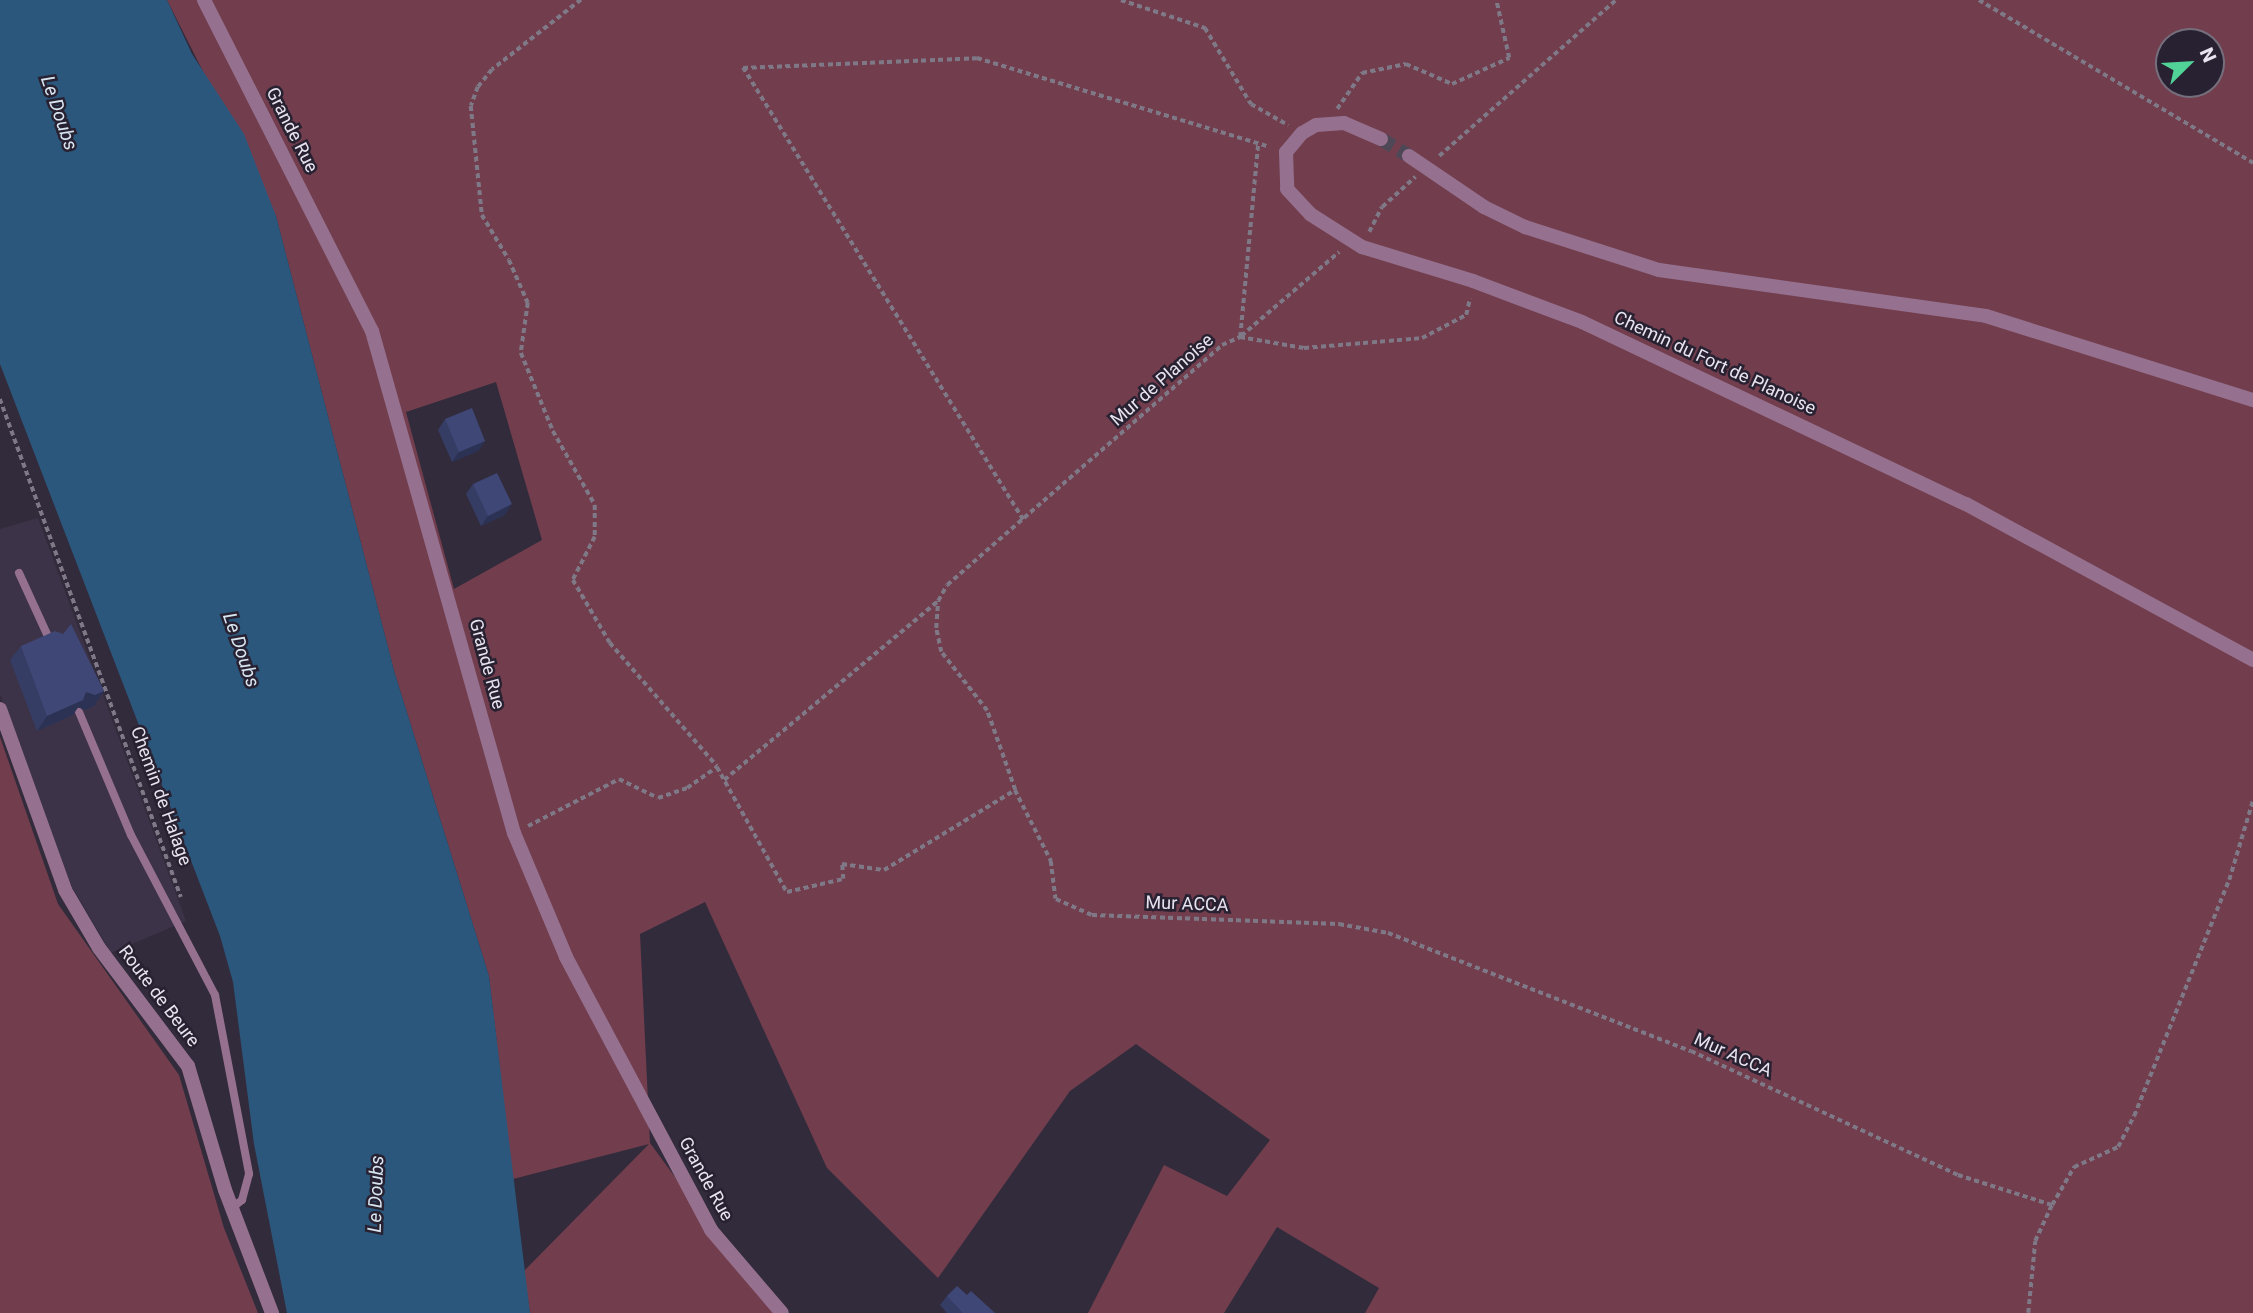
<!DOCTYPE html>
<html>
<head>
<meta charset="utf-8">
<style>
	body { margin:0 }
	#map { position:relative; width:2253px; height:1313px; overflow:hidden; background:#322b3b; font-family:Roboto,sans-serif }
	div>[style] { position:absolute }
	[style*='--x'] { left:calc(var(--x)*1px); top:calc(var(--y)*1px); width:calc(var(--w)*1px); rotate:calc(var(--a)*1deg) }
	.built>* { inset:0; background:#3c3348 }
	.green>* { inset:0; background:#723e4d }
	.water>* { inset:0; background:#2c577d }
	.street-tunnel>* { height:14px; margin-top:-7px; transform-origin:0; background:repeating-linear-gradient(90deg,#4d4756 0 14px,transparent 0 21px) }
	.path>* { height:3.5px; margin-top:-1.75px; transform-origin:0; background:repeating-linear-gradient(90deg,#7f7987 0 5px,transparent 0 8.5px) }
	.lane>* { height:8px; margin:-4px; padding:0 4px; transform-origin:4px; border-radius:4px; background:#96718f }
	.street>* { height:14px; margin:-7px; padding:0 7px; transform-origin:7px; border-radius:7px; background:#96718f }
	.wall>* { inset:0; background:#363d65 }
	.shaded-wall>* { inset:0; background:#2c3253 }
	.building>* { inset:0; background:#3f4776 }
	span { translate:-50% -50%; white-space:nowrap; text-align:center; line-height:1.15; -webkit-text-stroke:5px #282131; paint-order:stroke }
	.street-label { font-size:18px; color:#e8e4ef }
	.water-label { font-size:19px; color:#d9e6f2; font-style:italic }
	.north { position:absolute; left:2155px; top:28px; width:70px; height:70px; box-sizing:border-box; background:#282131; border:2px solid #756f7d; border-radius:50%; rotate:66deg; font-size:19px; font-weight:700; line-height:28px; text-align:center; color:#e8e4ef }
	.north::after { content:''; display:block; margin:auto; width:24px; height:32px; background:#51d397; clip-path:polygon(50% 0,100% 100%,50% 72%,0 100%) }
</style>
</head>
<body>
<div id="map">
	<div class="built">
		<i style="clip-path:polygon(38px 518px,186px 921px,111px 953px,61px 868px,0 694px,0 529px)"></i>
	</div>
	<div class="green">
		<i style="clip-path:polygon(evenodd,167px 0,2253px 0,2253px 1313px,1365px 1313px,1379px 1288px,1277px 1227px,1224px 1313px,1088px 1313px,1164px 1165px,1227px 1196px,1270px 1140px,1136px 1044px,1070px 1091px,938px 1278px,827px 1168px,705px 902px,640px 934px,650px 1143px,775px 1313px,530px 1313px,524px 1271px,649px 1144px,513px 1179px,489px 976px,395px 674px,276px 216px,167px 0,2169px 42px,2211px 42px,2211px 84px,2169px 84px,2169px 42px,167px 0,496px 382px,542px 540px,454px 589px,406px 412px,496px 382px)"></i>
		<i style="clip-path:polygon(0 737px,58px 904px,179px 1075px,224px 1228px,258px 1313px,0 1313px)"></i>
	</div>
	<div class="water">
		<i style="clip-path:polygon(0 0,167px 0,192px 54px,244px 134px,276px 216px,395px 674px,489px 976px,530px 1313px,287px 1313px,254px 1144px,233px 982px,220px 936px,0 364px)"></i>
	</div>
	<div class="street-tunnel">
		<i style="--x:1381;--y:139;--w:33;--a:31"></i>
	</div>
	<div class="path">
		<i style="--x:581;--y:0;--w:113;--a:141.8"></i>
		<i style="--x:492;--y:70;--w:22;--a:129"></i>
		<i style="--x:478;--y:87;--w:20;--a:110"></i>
		<i style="--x:471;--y:106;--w:110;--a:84.2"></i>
		<i style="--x:482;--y:215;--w:52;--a:59"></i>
		<i style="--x:509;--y:260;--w:47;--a:66.2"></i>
		<i style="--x:528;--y:303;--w:50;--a:98"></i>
		<i style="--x:521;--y:353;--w:84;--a:67.7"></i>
		<i style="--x:553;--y:431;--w:85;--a:60.4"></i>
		<i style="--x:595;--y:505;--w:32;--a:90"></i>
		<i style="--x:595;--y:537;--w:48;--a:117.1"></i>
		<i style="--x:573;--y:580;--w:73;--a:59.6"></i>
		<i style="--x:610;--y:643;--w:163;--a:49"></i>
		<i style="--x:1121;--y:0;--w:89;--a:18.4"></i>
		<i style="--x:1205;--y:28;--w:89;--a:58.8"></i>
		<i style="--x:1251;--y:104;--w:43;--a:29.6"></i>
		<i style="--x:1979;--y:0;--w:319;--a:30.7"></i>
		<i style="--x:1337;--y:109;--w:44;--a:-55.2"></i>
		<i style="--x:1362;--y:73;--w:45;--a:-11.6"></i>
		<i style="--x:1406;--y:64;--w:50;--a:23.5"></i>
		<i style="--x:1452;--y:84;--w:63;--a:-24.5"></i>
		<i style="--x:1509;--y:58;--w:59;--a:-102.6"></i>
		<i style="--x:1439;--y:156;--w:236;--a:-41.4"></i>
		<i style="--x:1369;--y:232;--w:28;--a:-63"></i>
		<i style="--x:1382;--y:207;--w:45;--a:-42.3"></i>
		<i style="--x:1241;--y:336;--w:129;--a:-40.6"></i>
		<i style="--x:1240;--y:337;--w:194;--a:-84.7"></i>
		<i style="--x:0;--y:399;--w:530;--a:70.03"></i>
		<i style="--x:1023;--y:520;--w:532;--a:-121.78"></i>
		<i style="--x:743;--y:68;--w:234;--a:-2.4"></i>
		<i style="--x:977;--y:58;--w:306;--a:16.9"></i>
		<i style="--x:724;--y:780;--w:278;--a:-39.9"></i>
		<i style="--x:1015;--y:790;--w:80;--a:63.1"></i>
		<i style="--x:1051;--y:861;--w:38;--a:83"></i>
		<i style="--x:1056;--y:899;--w:39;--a:24"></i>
		<i style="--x:1092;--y:915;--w:247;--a:2.1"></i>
		<i style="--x:1339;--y:924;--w:50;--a:10.4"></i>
		<i style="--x:1388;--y:933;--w:325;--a:21.3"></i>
		<i style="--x:1691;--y:1051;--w:294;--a:24.9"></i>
		<i style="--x:1958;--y:1175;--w:99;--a:17.7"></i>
		<i style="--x:2052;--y:1205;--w:44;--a:-59.9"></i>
		<i style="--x:2074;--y:1167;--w:48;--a:-24.4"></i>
		<i style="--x:2118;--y:1147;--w:35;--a:-63"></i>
		<i style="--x:2134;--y:1116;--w:254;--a:-68.1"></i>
		<i style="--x:2229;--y:880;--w:84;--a:-73.3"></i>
		<i style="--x:528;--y:826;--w:102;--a:-27.3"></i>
		<i style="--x:619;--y:779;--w:43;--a:26"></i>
		<i style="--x:658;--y:798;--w:31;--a:-19"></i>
		<i style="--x:687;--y:788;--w:37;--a:-35"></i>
		<i style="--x:717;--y:767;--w:143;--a:60.8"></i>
		<i style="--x:787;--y:892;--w:57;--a:-13.1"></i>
		<i style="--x:843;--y:879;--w:15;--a:-94"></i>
		<i style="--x:842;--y:864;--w:42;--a:8.1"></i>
		<i style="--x:884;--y:870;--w:153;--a:-31.4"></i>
		<i style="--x:1015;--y:790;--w:84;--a:-109.5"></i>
		<i style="--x:987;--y:711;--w:75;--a:-127.9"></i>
		<i style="--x:941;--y:652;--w:25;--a:-102"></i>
		<i style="--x:936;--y:628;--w:27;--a:-86"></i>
		<i style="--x:938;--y:601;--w:18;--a:-61"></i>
		<i style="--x:947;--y:585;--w:365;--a:-41.1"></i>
		<i style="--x:1222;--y:345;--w:20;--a:-24"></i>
		<i style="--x:1240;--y:337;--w:65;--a:9.8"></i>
		<i style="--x:1304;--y:348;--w:118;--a:-4.8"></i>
		<i style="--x:1422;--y:338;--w:50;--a:-27.6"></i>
		<i style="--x:1466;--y:315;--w:17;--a:-77"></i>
		<i style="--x:2028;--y:1313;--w:72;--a:-84.4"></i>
		<i style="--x:2035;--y:1241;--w:40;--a:-65"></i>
	</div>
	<div class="lane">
		<i style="--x:19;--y:573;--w:77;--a:65.4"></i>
		<i style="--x:79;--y:712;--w:134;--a:67.1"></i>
		<i style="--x:131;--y:835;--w:181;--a:62.3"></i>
		<i style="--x:215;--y:995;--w:182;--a:79.2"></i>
		<i style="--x:249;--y:1174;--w:27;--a:105"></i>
		<i style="--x:242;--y:1200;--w:13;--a:141"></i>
	</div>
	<div class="street">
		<i style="--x:204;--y:0;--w:371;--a:63.1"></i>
		<i style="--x:372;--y:331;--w:522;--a:74.21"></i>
		<i style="--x:514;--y:833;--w:134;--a:67.2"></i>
		<i style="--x:566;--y:957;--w:309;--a:62"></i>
		<i style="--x:711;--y:1230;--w:109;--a:49.5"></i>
		<i style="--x:1381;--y:139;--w:40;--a:-156.6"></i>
		<i style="--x:1344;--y:123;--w:28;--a:176"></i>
		<i style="--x:1316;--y:125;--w:16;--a:150"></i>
		<i style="--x:1302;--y:133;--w:25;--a:130"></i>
		<i style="--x:1286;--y:152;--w:37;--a:88"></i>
		<i style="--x:1287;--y:189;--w:34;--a:47"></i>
		<i style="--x:1310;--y:214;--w:62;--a:32.4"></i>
		<i style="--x:1362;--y:247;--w:116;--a:17"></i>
		<i style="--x:1473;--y:281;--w:116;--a:20.6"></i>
		<i style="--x:1582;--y:322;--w:425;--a:25.4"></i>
		<i style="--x:1966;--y:504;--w:327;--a:28.5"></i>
		<i style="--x:1409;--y:156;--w:91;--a:34.2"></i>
		<i style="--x:1484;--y:207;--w:46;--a:26"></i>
		<i style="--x:1525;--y:227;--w:141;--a:17.8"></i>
		<i style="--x:1659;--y:270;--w:330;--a:8"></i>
		<i style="--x:1986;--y:316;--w:280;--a:17.5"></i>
		<i style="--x:0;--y:709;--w:192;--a:70.2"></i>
		<i style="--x:65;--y:890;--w:67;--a:59.6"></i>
		<i style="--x:99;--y:948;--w:148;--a:53"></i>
		<i style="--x:188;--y:1066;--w:129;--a:73.4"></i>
		<i style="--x:225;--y:1190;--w:132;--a:69.1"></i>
	</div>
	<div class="wall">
		<i style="clip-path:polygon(445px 419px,485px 441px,478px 451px,452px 462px,438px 430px)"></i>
		<i style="clip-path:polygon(473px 484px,505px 515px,481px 526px,466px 494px)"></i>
		<i style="clip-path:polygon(21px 646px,104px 691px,94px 706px,85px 710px,78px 707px,73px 715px,37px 731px,10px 660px)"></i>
		<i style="clip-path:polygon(967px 1295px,995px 1313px,947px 1313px,940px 1305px,947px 1296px)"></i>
	</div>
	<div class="shaded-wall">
		<i style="clip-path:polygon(485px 441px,478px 451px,452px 462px,459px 452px)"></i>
		<i style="clip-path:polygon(512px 504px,505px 515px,481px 526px,488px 516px)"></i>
		<i style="clip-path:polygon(104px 691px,94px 706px,85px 710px,78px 707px,73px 715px,37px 731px,47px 716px,86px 692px)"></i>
	</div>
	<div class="building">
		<i style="clip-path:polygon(472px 408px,485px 441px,459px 452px,445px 419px)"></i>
		<i style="clip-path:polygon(497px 473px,512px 504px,488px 516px,473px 484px)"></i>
		<i style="clip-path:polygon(71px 624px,104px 691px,95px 695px,86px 692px,83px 700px,47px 716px,21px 646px,55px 631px,63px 634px)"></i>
		<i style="clip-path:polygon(957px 1286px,967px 1295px,971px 1291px,995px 1313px,963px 1313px,947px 1296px)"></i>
	</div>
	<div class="street-label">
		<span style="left:292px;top:130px;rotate:63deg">Grande Rue</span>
		<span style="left:1715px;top:363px;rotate:25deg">Chemin du Fort de Planoise</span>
		<span style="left:1162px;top:380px;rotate:-41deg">Mur de Planoise</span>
		<span style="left:487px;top:664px;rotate:75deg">Grande Rue</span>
		<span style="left:161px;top:796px;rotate:70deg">Chemin de Halage</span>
		<span style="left:1187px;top:904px;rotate:2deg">Mur ACCA</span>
		<span style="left:159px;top:996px;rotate:53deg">Route de Beure</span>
		<span style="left:1733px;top:1055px;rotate:24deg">Mur ACCA</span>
		<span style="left:706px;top:1179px;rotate:61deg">Grande Rue</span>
	</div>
	<div class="water-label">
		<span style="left:59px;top:113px;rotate:71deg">Le Doubs</span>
		<span style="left:241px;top:650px;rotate:71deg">Le Doubs</span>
		<span style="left:376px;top:1194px;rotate:-88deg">Le Doubs</span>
	</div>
	<div class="north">N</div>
</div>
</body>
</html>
